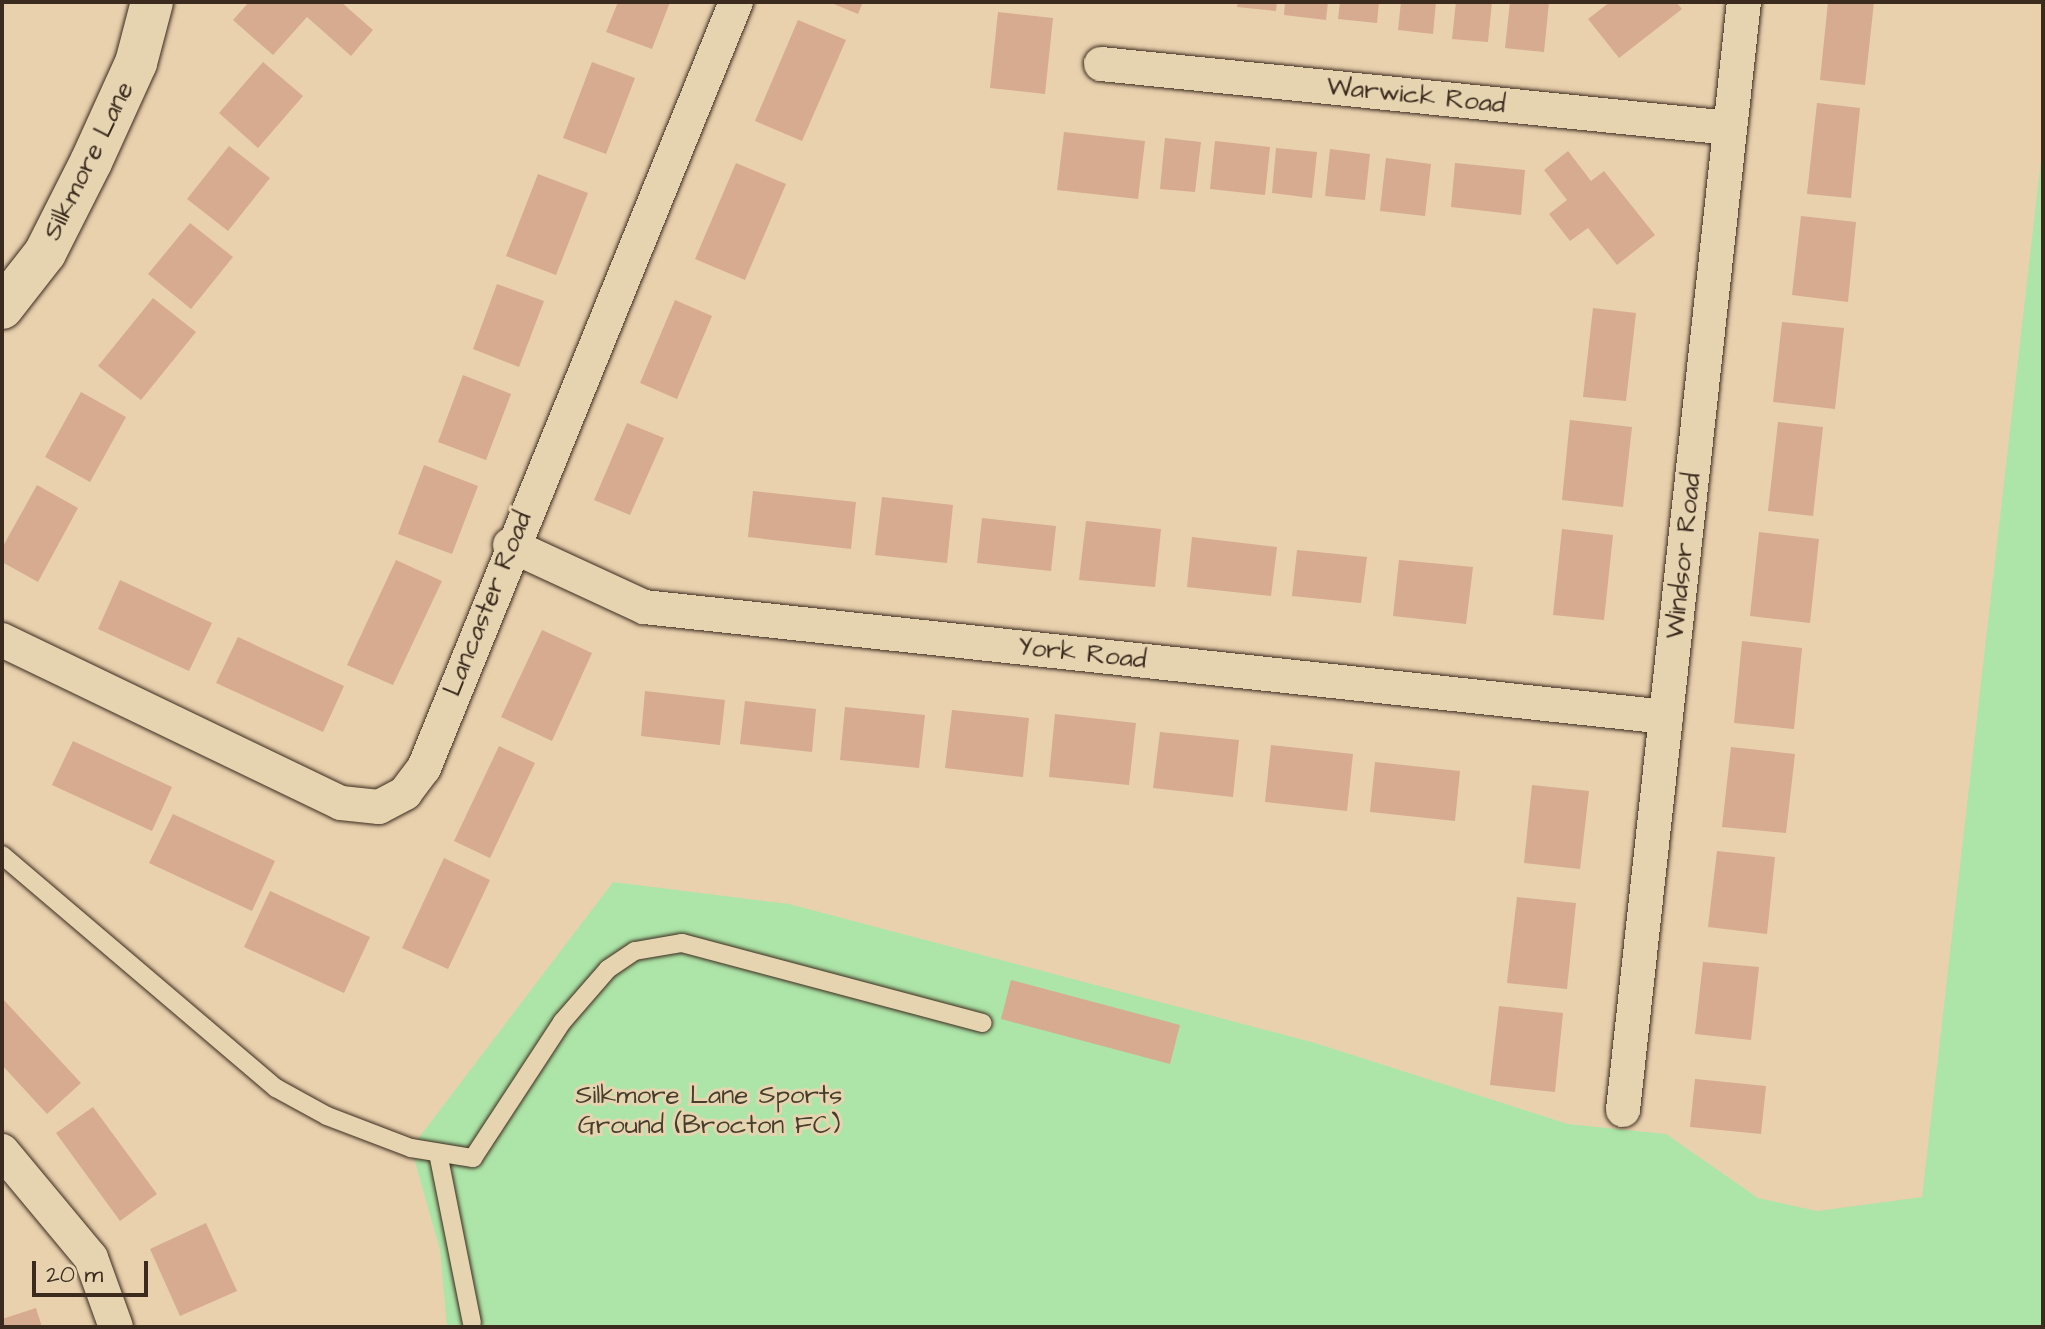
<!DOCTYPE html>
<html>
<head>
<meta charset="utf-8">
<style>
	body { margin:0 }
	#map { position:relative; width:2045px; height:1329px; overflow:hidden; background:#e9d1ae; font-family:"Architects Daughter",sans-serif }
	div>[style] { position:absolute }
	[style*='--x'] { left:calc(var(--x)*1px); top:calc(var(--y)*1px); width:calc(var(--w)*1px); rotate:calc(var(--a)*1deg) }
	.green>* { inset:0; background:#ade5a8 }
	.building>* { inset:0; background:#d6ab8f }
	.roads { filter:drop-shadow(0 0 2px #3b2a1e) drop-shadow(0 0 2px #3b2a1e) }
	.service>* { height:18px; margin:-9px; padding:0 9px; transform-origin:9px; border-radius:9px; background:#e6d4b1 }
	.minor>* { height:34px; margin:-17px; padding:0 17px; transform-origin:17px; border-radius:17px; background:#e6d4b1 }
	.tertiary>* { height:42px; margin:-21px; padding:0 21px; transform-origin:21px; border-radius:21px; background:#e6d4b1 }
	span { translate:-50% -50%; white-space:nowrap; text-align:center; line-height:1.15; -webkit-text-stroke:6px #e6d4b1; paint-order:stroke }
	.street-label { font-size:26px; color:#3b2a1e }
	.park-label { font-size:26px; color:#463d2c }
	.frame { position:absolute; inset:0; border:4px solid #3b2a1e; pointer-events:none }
	.scale { position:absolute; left:32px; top:1261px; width:116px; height:36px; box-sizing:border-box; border:4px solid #3b2a1e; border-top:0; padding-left:10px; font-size:24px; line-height:28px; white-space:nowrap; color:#3b2a1e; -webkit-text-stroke:6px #e6d4b1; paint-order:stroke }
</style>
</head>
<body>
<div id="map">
	<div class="green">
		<i style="clip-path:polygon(2043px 142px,2043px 1327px,447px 1327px,440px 1250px,411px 1148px,613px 882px,789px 904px,1315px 1043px,1568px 1124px,1666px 1134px,1758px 1198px,1817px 1211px,1922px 1197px)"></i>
	</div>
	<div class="building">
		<i style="clip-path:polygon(249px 2px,341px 2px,373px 30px,351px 56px,307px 17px,273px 55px,233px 20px)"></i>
		<i style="clip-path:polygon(618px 2px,670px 2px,652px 49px,606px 32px)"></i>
		<i style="clip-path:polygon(829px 2px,863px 2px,858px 14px)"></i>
		<i style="clip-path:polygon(1238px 2px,1277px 2px,1276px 11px,1237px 7px)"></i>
		<i style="clip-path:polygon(1285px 2px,1328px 2px,1326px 20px,1284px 15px)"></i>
		<i style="clip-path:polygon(1340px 2px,1379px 2px,1377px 23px,1338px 19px)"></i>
		<i style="clip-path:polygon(1401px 2px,1436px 2px,1433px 34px,1398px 30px)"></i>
		<i style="clip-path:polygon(1456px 2px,1492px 2px,1488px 42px,1452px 39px)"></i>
		<i style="clip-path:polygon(1510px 2px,1549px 2px,1544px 52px,1505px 48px)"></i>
		<i style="clip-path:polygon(1610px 2px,1676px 2px,1682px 9px,1619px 58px,1588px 19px)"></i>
		<i style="clip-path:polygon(1828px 2px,1874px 2px,1865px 85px,1820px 80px)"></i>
		<i style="clip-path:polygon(998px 12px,1053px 18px,1045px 94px,990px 88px)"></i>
		<i style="clip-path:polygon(798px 20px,846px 40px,802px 141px,755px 121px)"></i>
		<i style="clip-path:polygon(263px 62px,303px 96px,258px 148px,219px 113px)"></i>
		<i style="clip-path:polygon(592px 62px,635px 78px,606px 154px,563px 138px)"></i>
		<i style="clip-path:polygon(1817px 103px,1860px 108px,1851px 198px,1807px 194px)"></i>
		<i style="clip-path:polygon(1064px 132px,1145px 141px,1138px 199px,1057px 190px)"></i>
		<i style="clip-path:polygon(1165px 138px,1201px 142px,1195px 192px,1160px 189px)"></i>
		<i style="clip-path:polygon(1215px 141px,1270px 147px,1265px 195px,1210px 189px)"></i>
		<i style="clip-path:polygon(229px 146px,270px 178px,228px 231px,187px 199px)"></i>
		<i style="clip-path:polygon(1276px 148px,1317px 152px,1312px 198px,1272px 193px)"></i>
		<i style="clip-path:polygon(1330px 149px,1370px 154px,1365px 200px,1325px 196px)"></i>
		<i style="clip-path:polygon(1568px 151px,1591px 181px,1604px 171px,1655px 235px,1617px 265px,1588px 228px,1570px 241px,1549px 214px,1567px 200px,1544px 170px)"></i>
		<i style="clip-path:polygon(1386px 158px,1431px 164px,1425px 216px,1380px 211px)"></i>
		<i style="clip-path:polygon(736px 163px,786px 184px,745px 280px,695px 259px)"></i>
		<i style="clip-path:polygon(1455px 163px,1525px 170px,1521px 215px,1451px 207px)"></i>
		<i style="clip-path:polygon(538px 174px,588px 193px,556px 275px,506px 256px)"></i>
		<i style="clip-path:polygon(1801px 216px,1856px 222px,1848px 302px,1792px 295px)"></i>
		<i style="clip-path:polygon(190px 223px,233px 257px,191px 309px,148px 274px)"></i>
		<i style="clip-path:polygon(497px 284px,544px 301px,519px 367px,473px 349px)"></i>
		<i style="clip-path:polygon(153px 298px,196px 332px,141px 400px,98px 366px)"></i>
		<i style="clip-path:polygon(675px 300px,712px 316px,677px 399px,640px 383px)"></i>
		<i style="clip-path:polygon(1593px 308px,1636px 313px,1626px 401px,1583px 397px)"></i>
		<i style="clip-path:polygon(1782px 322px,1844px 328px,1835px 409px,1773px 402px)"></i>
		<i style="clip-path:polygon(463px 375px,511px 394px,486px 460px,438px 442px)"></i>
		<i style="clip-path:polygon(81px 392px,126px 417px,90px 482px,45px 457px)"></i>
		<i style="clip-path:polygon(1570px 420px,1632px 427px,1623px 507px,1562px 500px)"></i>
		<i style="clip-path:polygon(1778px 422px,1823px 427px,1813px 516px,1768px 511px)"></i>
		<i style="clip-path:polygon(627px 423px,664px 438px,630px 515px,594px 500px)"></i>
		<i style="clip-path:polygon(424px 465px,478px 486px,452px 554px,398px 534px)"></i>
		<i style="clip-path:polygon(37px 485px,78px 508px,38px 582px,2px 562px,2px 548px)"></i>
		<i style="clip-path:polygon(753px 491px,856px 502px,851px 549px,748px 537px)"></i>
		<i style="clip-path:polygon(882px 497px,953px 505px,947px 563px,875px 555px)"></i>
		<i style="clip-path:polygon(982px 518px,1056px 526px,1051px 571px,977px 563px)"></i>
		<i style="clip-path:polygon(1086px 521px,1161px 529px,1155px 587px,1079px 580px)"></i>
		<i style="clip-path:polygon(1562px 529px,1613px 535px,1604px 620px,1553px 615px)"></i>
		<i style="clip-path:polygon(1759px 532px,1819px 539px,1810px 623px,1750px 616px)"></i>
		<i style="clip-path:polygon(1192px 537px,1277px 547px,1271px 596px,1187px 587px)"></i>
		<i style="clip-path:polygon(1297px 550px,1367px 557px,1361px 603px,1292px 596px)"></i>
		<i style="clip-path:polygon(396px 560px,442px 581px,393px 685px,347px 665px)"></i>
		<i style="clip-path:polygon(1399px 560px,1473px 567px,1466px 624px,1393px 616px)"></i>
		<i style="clip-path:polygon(120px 580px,212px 623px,189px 671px,98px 629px)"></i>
		<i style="clip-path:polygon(542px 630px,592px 653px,552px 741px,501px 717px)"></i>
		<i style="clip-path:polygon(238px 637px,344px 686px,323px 732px,216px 683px)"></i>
		<i style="clip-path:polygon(1742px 641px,1802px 648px,1794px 729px,1734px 723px)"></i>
		<i style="clip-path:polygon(645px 691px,725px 700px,720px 745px,641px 736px)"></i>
		<i style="clip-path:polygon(745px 701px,816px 709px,812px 752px,740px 744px)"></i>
		<i style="clip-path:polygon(845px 707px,925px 715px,919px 768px,840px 760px)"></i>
		<i style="clip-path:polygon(952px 710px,1029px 718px,1023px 777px,945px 768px)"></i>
		<i style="clip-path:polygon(1055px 714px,1136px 723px,1129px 785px,1049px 777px)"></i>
		<i style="clip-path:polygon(1160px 732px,1239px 740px,1233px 797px,1153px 788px)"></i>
		<i style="clip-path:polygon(73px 741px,172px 787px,152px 831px,52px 785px)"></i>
		<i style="clip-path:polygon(1271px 745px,1353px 754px,1347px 811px,1265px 802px)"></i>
		<i style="clip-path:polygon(499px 746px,535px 763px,490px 858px,454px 841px)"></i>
		<i style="clip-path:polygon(1731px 747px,1795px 754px,1786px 833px,1722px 827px)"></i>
		<i style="clip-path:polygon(1375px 762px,1460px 771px,1455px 821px,1370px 812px)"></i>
		<i style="clip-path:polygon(1532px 785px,1589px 791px,1580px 869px,1524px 863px)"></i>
		<i style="clip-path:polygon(173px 814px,275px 861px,252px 911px,149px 863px)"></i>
		<i style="clip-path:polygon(1717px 851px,1775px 857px,1767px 934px,1708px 927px)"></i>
		<i style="clip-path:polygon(444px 858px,490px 880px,448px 969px,402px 948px)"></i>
		<i style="clip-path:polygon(270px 891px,370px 937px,344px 993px,244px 947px)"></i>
		<i style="clip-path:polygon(1517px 897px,1576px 903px,1567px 989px,1507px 983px)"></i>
		<i style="clip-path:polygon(1703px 962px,1759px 967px,1751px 1040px,1695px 1034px)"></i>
		<i style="clip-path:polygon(1011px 980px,1180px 1025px,1170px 1064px,1001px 1019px)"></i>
		<i style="clip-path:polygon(2px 998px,81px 1083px,47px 1114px,2px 1065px)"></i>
		<i style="clip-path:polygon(1499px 1006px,1563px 1013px,1555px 1092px,1490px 1085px)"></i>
		<i style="clip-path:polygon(1695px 1079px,1766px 1086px,1761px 1134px,1690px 1127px)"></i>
		<i style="clip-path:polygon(93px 1107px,157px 1194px,120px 1221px,56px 1133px)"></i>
		<i style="clip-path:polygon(206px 1223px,237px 1291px,180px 1316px,150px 1249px)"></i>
		<i style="clip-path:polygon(36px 1308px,42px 1327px,2px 1327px,2px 1319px)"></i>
	</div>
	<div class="roads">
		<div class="service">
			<i style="--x:2;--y:855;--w:360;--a:40.4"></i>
			<i style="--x:276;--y:1088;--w:58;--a:28.8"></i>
			<i style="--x:327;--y:1116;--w:90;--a:20.9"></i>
			<i style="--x:411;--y:1148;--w:63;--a:9.2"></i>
			<i style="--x:473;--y:1158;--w:163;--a:-56.8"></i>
			<i style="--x:562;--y:1022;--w:70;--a:-49"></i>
			<i style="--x:608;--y:969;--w:32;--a:-34"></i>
			<i style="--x:635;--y:951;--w:48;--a:-9.7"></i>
			<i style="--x:682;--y:943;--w:311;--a:14.9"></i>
			<i style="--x:438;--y:1153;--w:173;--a:78.7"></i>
		</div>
		<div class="minor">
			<i style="--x:1101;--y:64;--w:632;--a:5.81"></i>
			<i style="--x:510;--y:545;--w:148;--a:24.8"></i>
			<i style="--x:644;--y:607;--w:1028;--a:6.14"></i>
			<i style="--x:2;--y:640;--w:376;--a:25.7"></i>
			<i style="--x:341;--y:803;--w:38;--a:6"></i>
			<i style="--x:379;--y:807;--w:30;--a:-28"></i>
			<i style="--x:405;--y:793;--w:31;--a:-53"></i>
			<i style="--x:424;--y:768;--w:827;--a:-67.84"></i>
			<i style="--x:1623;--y:1110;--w:1115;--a:-83.77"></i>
			<i style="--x:2;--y:1151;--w:139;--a:50.2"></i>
			<i style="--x:91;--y:1258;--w:73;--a:70.1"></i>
		</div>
		<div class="tertiary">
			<i style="--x:2;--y:308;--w:70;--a:-52"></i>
			<i style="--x:45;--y:253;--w:102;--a:-63.2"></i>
			<i style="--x:91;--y:162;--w:109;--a:-65.6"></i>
			<i style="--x:136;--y:63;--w:63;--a:-75.3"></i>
		</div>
	</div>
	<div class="street-label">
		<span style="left:1416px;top:96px;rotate:6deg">Warwick Road</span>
		<span style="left:89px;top:161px;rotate:-64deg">Silkmore Lane</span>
		<span style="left:1684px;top:556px;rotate:-84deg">Windsor Road</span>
		<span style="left:488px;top:604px;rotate:-68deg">Lancaster Road</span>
		<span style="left:1082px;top:654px;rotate:6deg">York Road</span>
	</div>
	<div class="park-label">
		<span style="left:709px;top:1111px">Silkmore Lane Sports<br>Ground (Brocton FC)</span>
	</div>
	<div class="frame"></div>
	<div class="scale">20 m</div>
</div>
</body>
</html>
